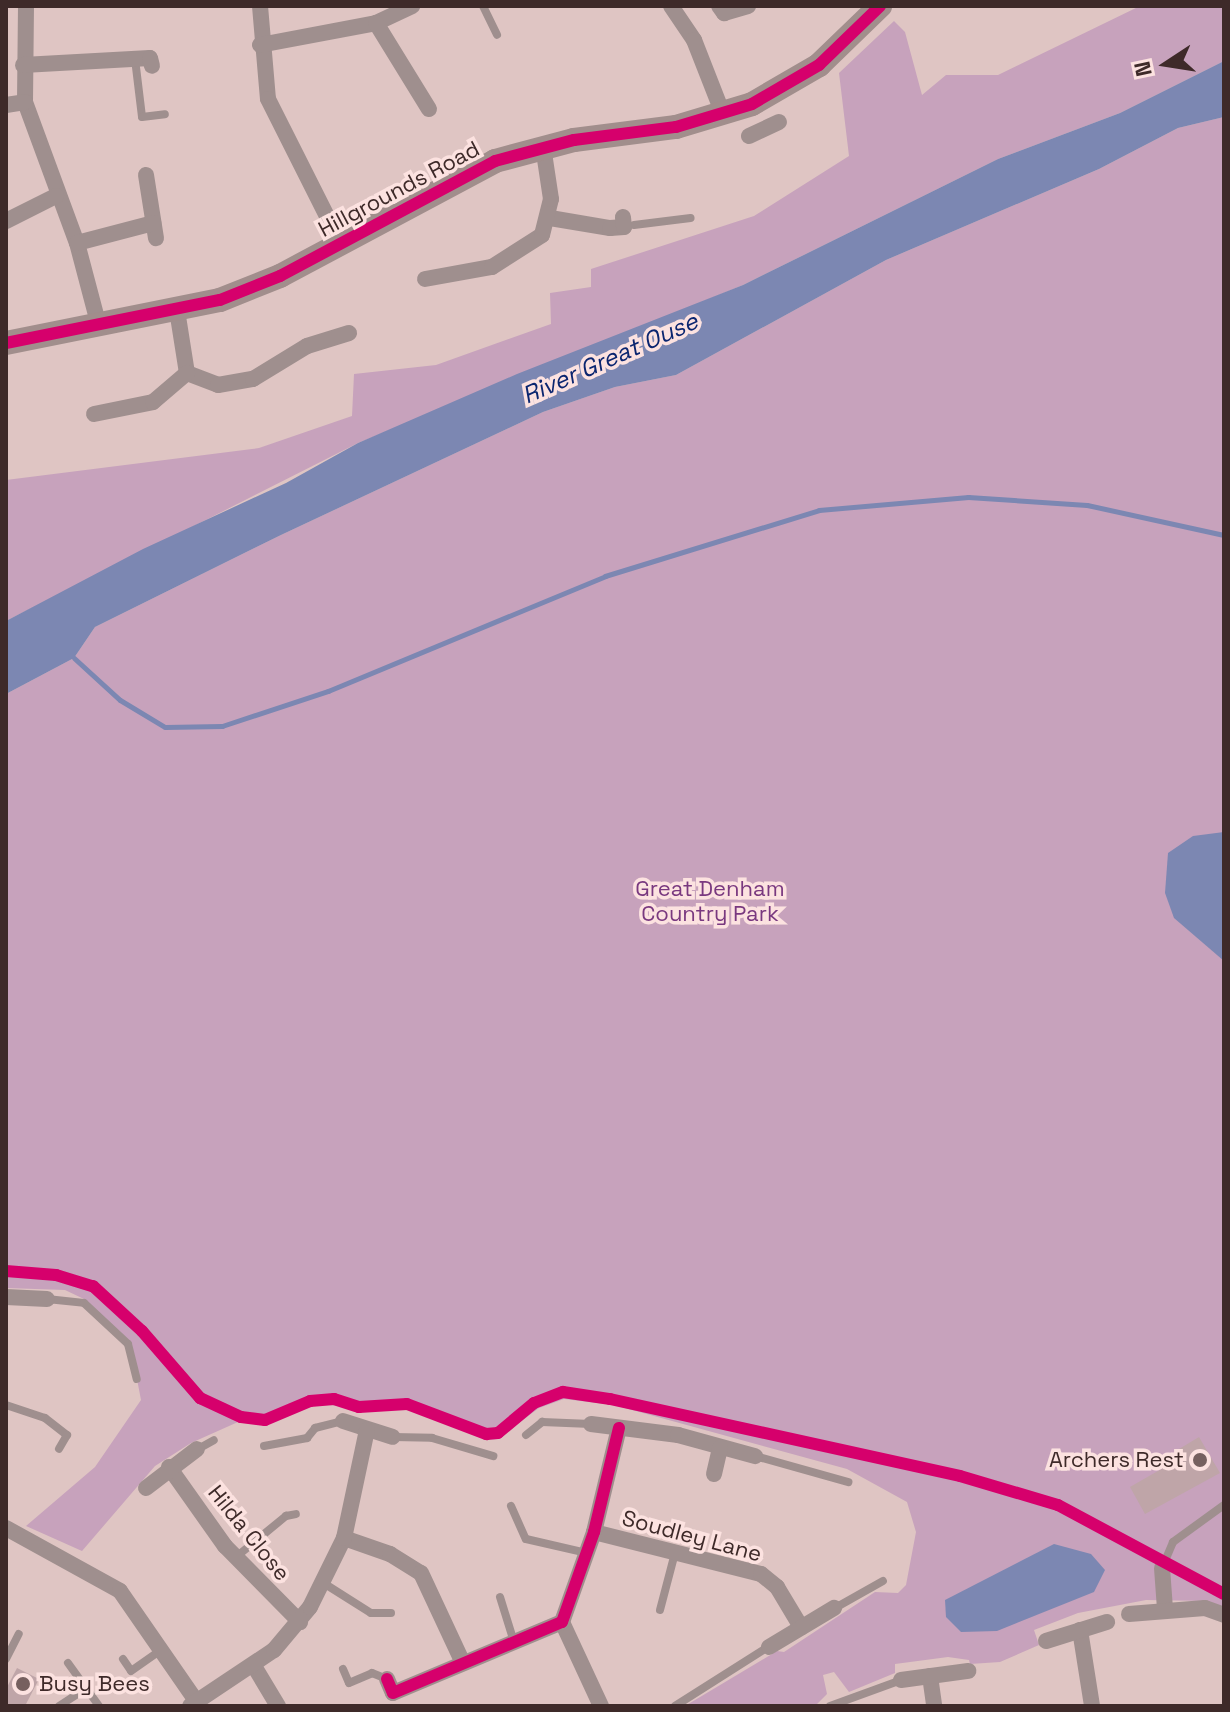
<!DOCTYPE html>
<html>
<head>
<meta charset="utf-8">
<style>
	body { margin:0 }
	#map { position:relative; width:1230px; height:1712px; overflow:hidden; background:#dfc5c3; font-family:"Space Grotesk",sans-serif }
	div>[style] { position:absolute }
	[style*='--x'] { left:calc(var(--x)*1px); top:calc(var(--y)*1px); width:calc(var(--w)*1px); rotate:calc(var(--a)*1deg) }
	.green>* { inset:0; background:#c7a2bc }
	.water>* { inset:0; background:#7c87b2 }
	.stream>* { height:5px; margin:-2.5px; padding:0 2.5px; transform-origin:2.5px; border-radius:2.5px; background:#7c87b2 }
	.building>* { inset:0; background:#bfa5a8 }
	.lane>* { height:8px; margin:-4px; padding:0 4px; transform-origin:4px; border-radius:4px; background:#9f8f8e }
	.street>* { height:16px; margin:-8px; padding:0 8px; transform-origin:8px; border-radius:8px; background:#9f8f8e }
	.secondary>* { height:24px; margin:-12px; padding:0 12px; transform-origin:12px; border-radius:12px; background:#a18e8c }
	.cycleway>* { height:12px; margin:-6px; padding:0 6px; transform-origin:6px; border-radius:6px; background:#d6006c }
	.dots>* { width:22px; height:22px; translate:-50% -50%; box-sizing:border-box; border:4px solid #fce2e0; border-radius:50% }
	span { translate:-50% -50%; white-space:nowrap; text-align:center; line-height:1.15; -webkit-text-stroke:7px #fce2e0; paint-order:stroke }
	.street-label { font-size:22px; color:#3e2a29 }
	.park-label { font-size:22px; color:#79387f }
	.poi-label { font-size:22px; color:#3e2a29 }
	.right { translate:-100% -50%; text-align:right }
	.left { translate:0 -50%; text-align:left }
	.water-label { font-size:24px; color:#0b256f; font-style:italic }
	.frame { position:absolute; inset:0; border:8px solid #3e2a29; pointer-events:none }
	.north { position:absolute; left:1126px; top:24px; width:80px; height:80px; -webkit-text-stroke:6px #fce2e0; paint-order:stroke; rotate:258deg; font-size:22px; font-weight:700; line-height:32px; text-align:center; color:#3e2a29 }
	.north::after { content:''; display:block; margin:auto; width:28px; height:36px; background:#3e2a29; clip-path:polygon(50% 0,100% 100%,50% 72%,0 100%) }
</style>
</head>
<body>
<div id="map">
	<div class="green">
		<i style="clip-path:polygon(1140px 6px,1224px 6px,1224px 61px,1120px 113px,998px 159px,743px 285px,358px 443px,6px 621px,6px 480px,259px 448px,352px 416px,354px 374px,436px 365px,551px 324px,550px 293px,591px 287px,591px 269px,754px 216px,849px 156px,839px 73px,894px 21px,905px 32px,922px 95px,946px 75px,998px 75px)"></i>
		<i style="clip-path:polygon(1224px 117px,1224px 1609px,1207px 1601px,1146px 1600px,1078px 1613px,1034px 1630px,1039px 1645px,1000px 1662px,970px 1664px,969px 1660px,948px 1657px,895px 1664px,895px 1673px,849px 1692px,834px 1672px,823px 1675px,827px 1694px,815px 1706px,685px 1706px,777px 1651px,784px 1652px,875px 1592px,898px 1593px,906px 1585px,916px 1532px,907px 1502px,847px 1469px,614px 1405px,564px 1399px,539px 1408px,497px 1439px,487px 1440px,410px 1410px,313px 1404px,266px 1421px,238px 1422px,191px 1443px,155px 1466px,82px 1551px,26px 1526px,95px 1467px,141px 1400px,130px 1343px,84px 1299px,65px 1290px,6px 1288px,6px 694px,74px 658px,95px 627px,281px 535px,543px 412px,615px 387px,676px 375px,886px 260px,1099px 169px,1178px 128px)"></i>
	</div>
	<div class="water">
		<i style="clip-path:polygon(1224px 61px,1224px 117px,1178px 128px,1099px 169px,886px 260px,676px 375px,615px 387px,543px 412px,281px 535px,95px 627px,74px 658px,6px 694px,6px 621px,143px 549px,286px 483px,358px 443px,517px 374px,743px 285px,998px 159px,1120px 113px)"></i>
		<i style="clip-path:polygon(1224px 832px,1224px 961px,1174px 918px,1165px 893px,1168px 853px,1193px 836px)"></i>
		<i style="clip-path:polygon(1054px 1544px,1091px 1554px,1105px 1570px,1094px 1592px,997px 1631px,961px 1632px,946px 1617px,945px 1600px)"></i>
	</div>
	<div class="stream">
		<i style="--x:74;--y:658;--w:62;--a:42.4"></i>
		<i style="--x:120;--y:700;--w:52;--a:31"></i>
		<i style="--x:165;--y:727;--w:57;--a:-1"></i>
		<i style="--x:222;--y:726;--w:112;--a:-18.3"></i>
		<i style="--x:328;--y:691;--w:300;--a:-22.5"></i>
		<i style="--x:605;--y:576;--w:224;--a:-17.1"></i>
		<i style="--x:819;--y:510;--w:150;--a:-5"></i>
		<i style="--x:968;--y:497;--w:119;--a:3.8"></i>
		<i style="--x:1087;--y:505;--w:140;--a:12.4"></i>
	</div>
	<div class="building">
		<i style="clip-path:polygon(1199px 1437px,1220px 1473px,1145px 1514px,1130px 1487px,1184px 1456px,1179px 1449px)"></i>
		<i style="clip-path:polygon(17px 1668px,39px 1679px,25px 1706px,6px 1706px,6px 1689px)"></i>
	</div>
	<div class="lane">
		<i style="--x:483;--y:6;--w:32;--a:64"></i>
		<i style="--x:135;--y:59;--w:58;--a:83.1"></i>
		<i style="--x:142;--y:117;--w:23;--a:-7"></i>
		<i style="--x:634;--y:225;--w:57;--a:-7"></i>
		<i style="--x:47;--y:1299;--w:37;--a:6"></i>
		<i style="--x:84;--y:1303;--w:60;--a:43"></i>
		<i style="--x:128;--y:1344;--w:36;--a:76"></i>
		<i style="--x:6;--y:1405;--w:41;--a:18.4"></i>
		<i style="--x:45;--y:1418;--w:28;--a:38"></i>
		<i style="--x:67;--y:1435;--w:16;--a:120"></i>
		<i style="--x:526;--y:1435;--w:21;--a:-39"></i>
		<i style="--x:542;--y:1422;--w:49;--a:2.3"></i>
		<i style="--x:393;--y:1437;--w:39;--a:1"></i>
		<i style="--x:432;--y:1438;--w:64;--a:16.4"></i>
		<i style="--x:264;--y:1446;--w:44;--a:-10.5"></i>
		<i style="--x:307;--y:1438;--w:13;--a:-51"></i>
		<i style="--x:315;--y:1428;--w:29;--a:-14"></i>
		<i style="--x:198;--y:1449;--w:18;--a:-29"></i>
		<i style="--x:755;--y:1456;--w:97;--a:15.6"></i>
		<i style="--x:511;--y:1506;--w:36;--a:66"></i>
		<i style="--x:526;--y:1539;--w:63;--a:12.9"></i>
		<i style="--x:236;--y:1557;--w:65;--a:-39.4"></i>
		<i style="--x:286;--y:1516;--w:10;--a:-11"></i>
		<i style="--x:1162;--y:1568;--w:28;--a:-67"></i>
		<i style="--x:1173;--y:1542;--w:63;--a:-36"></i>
		<i style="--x:325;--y:1584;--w:54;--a:32.2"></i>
		<i style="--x:371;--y:1613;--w:20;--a:0"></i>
		<i style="--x:500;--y:1597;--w:47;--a:72.7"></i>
		<i style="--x:835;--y:1608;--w:55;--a:-29.4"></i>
		<i style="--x:660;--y:1610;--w:59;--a:-75.3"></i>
		<i style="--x:6;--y:1659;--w:28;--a:-63"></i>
		<i style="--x:123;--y:1659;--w:14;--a:56"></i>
		<i style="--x:131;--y:1671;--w:37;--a:-35"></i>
		<i style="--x:68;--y:1663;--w:53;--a:54.2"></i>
		<i style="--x:343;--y:1669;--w:15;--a:67"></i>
		<i style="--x:349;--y:1683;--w:25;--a:-23"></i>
		<i style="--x:372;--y:1673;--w:16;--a:22"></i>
		<i style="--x:59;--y:1706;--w:31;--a:-33"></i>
		<i style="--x:675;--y:1706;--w:110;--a:-32.4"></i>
		<i style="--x:830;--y:1706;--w:76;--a:-20.1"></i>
	</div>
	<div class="street">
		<i style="--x:26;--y:6;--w:96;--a:90.6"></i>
		<i style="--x:25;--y:102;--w:150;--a:69.8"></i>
		<i style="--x:77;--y:243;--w:86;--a:75.2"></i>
		<i style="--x:260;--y:6;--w:93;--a:85.1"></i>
		<i style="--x:268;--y:99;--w:160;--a:63.3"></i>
		<i style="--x:671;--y:6;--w:41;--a:55.9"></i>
		<i style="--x:694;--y:40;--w:79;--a:68.6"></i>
		<i style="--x:719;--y:6;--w:9;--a:54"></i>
		<i style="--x:724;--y:13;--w:25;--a:-16"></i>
		<i style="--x:376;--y:23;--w:40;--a:-25"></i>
		<i style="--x:260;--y:45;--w:118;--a:-10.7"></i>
		<i style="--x:376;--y:23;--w:101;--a:58.4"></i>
		<i style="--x:23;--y:65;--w:127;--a:-3.2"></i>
		<i style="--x:150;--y:58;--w:8;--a:76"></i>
		<i style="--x:6;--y:105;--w:19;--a:-9"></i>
		<i style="--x:749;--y:136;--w:33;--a:-25"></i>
		<i style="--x:146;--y:175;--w:64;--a:81"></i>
		<i style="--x:550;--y:218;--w:61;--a:9.5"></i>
		<i style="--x:610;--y:228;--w:14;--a:-4"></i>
		<i style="--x:624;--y:227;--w:10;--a:-96"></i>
		<i style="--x:6;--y:221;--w:56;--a:-26.6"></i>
		<i style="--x:77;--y:243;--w:79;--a:-14.7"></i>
		<i style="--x:425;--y:279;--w:68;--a:-10.2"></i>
		<i style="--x:492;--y:267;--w:59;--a:-32.6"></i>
		<i style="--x:542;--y:235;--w:37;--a:-76"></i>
		<i style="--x:551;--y:199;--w:54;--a:-98.6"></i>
		<i style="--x:177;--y:310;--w:64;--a:81"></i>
		<i style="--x:187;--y:373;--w:33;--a:21"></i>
		<i style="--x:218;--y:385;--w:36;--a:-10"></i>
		<i style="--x:253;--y:379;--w:63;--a:-31.4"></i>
		<i style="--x:307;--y:346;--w:44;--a:-17.2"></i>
		<i style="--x:94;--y:414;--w:60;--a:-11.5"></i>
		<i style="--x:153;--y:402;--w:45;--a:-40.5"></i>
		<i style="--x:6;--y:1297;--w:41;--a:2.8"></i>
		<i style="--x:343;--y:1421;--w:52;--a:17.7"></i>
		<i style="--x:591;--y:1424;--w:88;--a:7.2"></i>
		<i style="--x:678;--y:1435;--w:80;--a:15.3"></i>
		<i style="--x:169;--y:1467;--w:97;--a:54.7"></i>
		<i style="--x:225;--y:1546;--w:107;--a:45.4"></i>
		<i style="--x:714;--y:1474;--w:27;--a:-77"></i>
		<i style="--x:146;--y:1488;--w:64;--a:-37.4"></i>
		<i style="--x:6;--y:1528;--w:130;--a:28.9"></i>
		<i style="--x:120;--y:1591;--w:135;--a:55.3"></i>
		<i style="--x:594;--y:1532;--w:172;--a:14.1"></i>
		<i style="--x:761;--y:1574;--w:21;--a:39"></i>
		<i style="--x:777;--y:1587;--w:47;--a:59"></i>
		<i style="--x:344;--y:1538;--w:49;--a:19.2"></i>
		<i style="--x:390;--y:1554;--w:36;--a:32"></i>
		<i style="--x:421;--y:1573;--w:99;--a:65"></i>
		<i style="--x:1162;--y:1568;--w:41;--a:85.8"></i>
		<i style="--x:1129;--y:1614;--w:76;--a:-4.5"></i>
		<i style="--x:1205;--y:1608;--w:20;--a:20"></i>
		<i style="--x:562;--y:1622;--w:93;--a:65.1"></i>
		<i style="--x:1080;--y:1630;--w:77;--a:81"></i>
		<i style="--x:1046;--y:1641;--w:64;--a:-17.3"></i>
		<i style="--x:769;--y:1647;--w:76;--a:-31"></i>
		<i style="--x:254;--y:1666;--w:47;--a:59"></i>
		<i style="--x:930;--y:1676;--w:30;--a:82"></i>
		<i style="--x:387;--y:1679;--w:15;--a:67"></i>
		<i style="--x:393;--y:1693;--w:183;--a:-22.8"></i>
		<i style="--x:562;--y:1622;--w:96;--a:-70.4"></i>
		<i style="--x:594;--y:1532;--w:107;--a:-76.5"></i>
		<i style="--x:901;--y:1680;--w:68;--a:-7.7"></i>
		<i style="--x:190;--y:1706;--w:101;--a:-33.7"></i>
		<i style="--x:274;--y:1650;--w:56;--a:-50.1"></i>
		<i style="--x:310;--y:1607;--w:77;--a:-63.8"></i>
		<i style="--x:344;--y:1538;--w:110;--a:-78"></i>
	</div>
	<div class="secondary">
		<i style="--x:6;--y:343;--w:218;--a:-11.4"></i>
		<i style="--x:220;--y:300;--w:65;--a:-21.8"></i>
		<i style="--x:280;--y:276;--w:244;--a:-28.1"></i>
		<i style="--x:495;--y:161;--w:82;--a:-14.9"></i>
		<i style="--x:574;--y:140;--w:103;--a:-7.3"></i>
		<i style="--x:676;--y:127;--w:79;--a:-16.8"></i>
		<i style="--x:752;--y:104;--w:78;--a:-30.2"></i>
		<i style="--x:819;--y:65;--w:85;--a:-44"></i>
	</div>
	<div class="cycleway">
		<i style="--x:6;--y:343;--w:218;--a:-11.4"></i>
		<i style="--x:220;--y:300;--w:65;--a:-21.8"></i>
		<i style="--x:280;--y:276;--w:244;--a:-28.1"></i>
		<i style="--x:495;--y:161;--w:82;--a:-14.9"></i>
		<i style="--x:574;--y:140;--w:103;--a:-7.3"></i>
		<i style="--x:676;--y:127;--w:79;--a:-16.8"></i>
		<i style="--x:752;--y:104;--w:78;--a:-30.2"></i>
		<i style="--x:819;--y:65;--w:85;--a:-44"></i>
		<i style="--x:6;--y:1271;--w:50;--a:4.6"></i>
		<i style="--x:56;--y:1275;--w:39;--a:17"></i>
		<i style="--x:93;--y:1286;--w:67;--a:42.6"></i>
		<i style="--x:142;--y:1331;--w:89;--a:49.1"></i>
		<i style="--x:200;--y:1398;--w:45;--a:24.9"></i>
		<i style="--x:241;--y:1417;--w:24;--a:7"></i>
		<i style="--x:265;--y:1420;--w:49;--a:-22.9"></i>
		<i style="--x:310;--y:1401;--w:24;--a:-5"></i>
		<i style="--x:334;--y:1399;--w:26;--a:18"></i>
		<i style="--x:359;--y:1407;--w:48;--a:-3.6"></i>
		<i style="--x:407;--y:1404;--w:85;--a:20.8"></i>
		<i style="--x:486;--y:1434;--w:12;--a:-5"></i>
		<i style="--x:498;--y:1433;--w:47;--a:-39.8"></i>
		<i style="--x:534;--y:1403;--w:31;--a:-21"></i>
		<i style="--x:563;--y:1392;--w:48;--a:8.5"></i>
		<i style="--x:610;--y:1399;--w:358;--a:12.4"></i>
		<i style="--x:960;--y:1476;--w:102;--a:16.5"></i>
		<i style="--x:1058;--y:1505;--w:188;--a:28.2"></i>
		<i style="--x:387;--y:1679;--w:15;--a:67"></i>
		<i style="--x:393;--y:1693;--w:183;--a:-22.8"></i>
		<i style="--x:562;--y:1622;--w:96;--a:-70.4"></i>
		<i style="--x:594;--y:1532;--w:107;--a:-76.5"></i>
	</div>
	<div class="dots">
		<i style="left:1200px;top:1460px;background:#76605f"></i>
		<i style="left:23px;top:1684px;background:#76605f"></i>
	</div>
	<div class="street-label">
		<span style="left:399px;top:189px;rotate:-28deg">Hillgrounds Road</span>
		<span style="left:249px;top:1533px;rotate:51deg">Hilda Close</span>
		<span style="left:692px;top:1536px;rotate:15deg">Soudley Lane</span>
	</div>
	<div class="park-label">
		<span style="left:710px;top:901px">Great Denham<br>Country Park</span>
	</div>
	<div class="poi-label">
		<span class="right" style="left:1184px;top:1460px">Archers Rest</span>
		<span class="left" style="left:39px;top:1684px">Busy Bees</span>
	</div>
	<div class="water-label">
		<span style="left:610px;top:358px;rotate:-24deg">River Great Ouse</span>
	</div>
	<div class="frame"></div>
	<div class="north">N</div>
</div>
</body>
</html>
